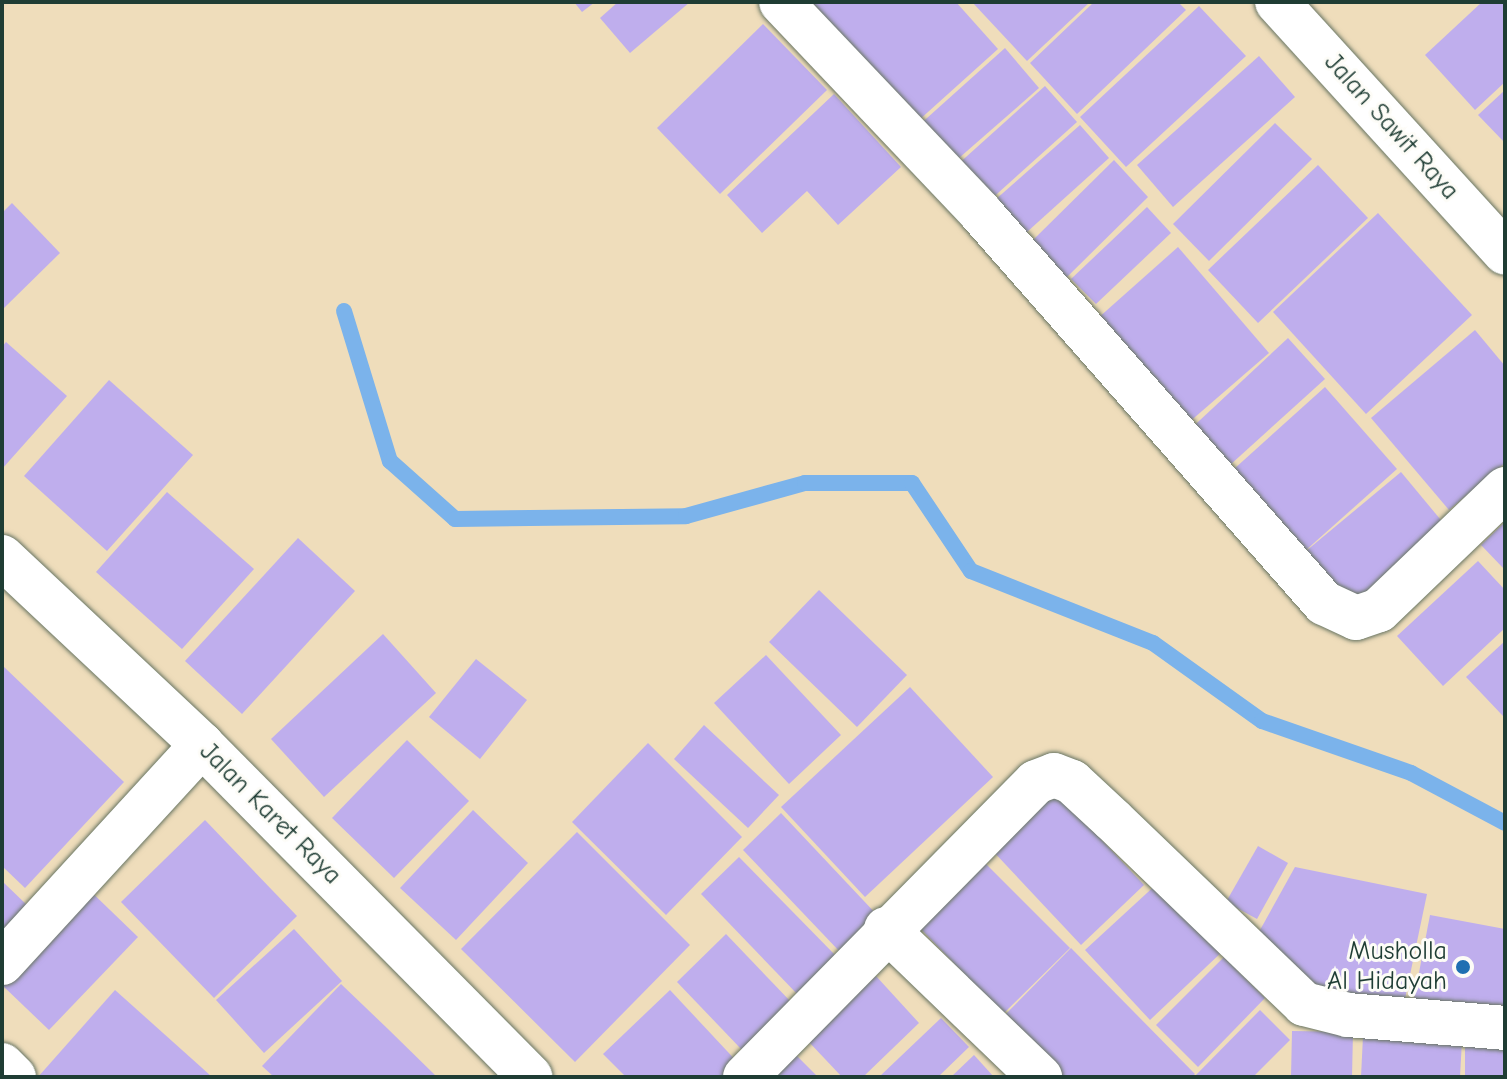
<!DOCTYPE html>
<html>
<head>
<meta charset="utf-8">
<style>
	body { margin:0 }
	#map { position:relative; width:1507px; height:1079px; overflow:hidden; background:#efddbb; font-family:"Comic Neue",sans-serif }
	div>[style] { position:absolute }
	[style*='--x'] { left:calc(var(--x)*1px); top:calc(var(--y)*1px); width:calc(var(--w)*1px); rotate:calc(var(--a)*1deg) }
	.stream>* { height:16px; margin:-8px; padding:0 8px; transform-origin:8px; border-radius:8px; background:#7bb3eb }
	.building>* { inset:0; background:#bfaeed }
	.roads { filter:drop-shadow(0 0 2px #687563) drop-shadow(0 0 2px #687563) }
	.minor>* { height:44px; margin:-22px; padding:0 22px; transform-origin:22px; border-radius:22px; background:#fff }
	.tertiary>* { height:44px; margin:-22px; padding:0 22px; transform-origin:22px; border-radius:22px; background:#fff }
	.dots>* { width:22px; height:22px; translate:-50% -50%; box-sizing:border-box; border:4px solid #fdfcf7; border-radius:50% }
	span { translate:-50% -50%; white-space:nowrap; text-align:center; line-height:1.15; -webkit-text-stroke:6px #fdfcf7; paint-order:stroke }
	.street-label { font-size:26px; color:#1f3d34 }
	.poi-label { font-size:26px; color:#1f3d34 }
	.right { translate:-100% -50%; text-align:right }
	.frame { position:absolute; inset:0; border:4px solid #1f3d34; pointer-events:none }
</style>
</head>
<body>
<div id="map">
	<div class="stream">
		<i style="--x:344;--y:311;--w:157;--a:73"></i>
		<i style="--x:390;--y:461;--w:87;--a:41.7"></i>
		<i style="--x:455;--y:519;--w:231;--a:-0.7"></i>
		<i style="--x:686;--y:516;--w:123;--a:-15.5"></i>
		<i style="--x:805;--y:483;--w:107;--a:0"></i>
		<i style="--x:912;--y:483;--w:106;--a:56.2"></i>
		<i style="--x:971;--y:571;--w:196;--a:21.6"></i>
		<i style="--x:1153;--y:643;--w:134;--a:35.6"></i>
		<i style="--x:1262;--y:721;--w:158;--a:19.2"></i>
		<i style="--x:1411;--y:773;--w:106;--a:28"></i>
	</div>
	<div class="building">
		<i style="clip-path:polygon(574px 2px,595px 2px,582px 12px)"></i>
		<i style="clip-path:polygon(618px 2px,690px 2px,630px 53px,600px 18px)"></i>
		<i style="clip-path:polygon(797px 2px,956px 2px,998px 49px,908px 130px)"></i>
		<i style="clip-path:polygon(972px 2px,1090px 2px,1027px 61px)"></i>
		<i style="clip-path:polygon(1094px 2px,1178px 2px,1186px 10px,1077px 114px,1030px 63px)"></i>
		<i style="clip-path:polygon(1482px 2px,1505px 2px,1505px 82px,1475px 110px,1425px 55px)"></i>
		<i style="clip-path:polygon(1199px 6px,1246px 56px,1126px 167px,1080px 117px)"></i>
		<i style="clip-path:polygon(763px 24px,827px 90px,720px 194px,657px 128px)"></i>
		<i style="clip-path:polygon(1005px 48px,1039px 88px,951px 165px,917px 127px)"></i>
		<i style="clip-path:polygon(1259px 56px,1295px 97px,1173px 207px,1137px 165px)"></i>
		<i style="clip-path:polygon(1045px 86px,1077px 122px,988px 202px,956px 166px)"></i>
		<i style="clip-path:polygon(1505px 90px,1505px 143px,1478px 115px)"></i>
		<i style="clip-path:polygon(834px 94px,901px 167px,838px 225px,807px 191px,762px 233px,727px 195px)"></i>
		<i style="clip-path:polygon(1275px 123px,1312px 159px,1209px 261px,1173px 224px)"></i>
		<i style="clip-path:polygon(1080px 125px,1109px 158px,1017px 241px,987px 207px)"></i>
		<i style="clip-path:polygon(1114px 160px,1148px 197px,1066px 278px,1032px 241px)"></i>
		<i style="clip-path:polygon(1318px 165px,1368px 218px,1258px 323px,1208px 270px)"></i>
		<i style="clip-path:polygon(12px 203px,60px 253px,2px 310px,2px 213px)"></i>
		<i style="clip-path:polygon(1147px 207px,1171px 233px,1096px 304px,1071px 279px)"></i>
		<i style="clip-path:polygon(1378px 213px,1472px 315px,1366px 414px,1273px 312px)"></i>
		<i style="clip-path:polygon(1178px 247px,1269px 353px,1187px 424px,1097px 319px)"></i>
		<i style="clip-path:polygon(1475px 330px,1505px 366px,1505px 463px,1449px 510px,1371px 418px)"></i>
		<i style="clip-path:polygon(1288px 338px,1325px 379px,1219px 475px,1184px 435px)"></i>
		<i style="clip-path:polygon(6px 342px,67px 396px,2px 469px,2px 347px)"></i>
		<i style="clip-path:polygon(109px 380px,193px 455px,107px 551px,24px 476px)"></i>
		<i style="clip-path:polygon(1325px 387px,1397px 469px,1305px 551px,1234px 469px)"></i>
		<i style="clip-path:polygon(1401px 472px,1450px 531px,1355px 611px,1306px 551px)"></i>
		<i style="clip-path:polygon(167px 492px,254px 569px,182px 649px,96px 572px)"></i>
		<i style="clip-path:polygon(1505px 522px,1505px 570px,1481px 545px)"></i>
		<i style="clip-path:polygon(298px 538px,355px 591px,242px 714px,185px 661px)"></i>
		<i style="clip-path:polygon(1478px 561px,1505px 590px,1505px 628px,1443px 686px,1397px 636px)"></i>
		<i style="clip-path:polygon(819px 590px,907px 675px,857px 727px,769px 642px)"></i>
		<i style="clip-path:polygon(383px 634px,436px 693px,324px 797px,271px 739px)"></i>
		<i style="clip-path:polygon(1505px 641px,1505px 715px,1503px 716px,1466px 677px)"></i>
		<i style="clip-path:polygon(766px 655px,841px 735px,789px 784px,714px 703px)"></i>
		<i style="clip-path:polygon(476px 659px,527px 700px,480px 759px,429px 717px)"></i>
		<i style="clip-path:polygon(2px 665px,124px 782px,25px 888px,2px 866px)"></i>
		<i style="clip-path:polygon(910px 687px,993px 777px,865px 897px,781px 807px)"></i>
		<i style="clip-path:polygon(704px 725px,779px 795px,748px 828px,674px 759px)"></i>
		<i style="clip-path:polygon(407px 740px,469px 801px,394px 878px,332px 818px)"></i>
		<i style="clip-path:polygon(648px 743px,742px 837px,666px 915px,572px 822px)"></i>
		<i style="clip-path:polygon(1053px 788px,1144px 885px,1081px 945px,990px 848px)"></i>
		<i style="clip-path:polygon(473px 810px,528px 863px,456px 940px,400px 888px)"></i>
		<i style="clip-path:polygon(781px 813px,879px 917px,841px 953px,743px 850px)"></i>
		<i style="clip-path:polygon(205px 820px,297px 916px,214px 998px,121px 902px)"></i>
		<i style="clip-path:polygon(577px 832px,690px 945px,575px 1062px,461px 949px)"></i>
		<i style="clip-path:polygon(1258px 846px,1288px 863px,1257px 919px,1226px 902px)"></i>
		<i style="clip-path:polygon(739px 857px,839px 959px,800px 997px,701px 894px)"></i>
		<i style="clip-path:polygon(982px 860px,1070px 948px,1003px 1014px,917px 925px)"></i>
		<i style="clip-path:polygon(1295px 867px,1427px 894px,1402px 1013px,1314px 996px,1250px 948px)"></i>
		<i style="clip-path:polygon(2px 881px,29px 907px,2px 937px)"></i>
		<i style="clip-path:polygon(1160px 881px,1224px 950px,1150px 1020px,1085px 950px)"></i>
		<i style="clip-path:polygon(82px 883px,138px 937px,49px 1030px,2px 985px,2px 967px)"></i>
		<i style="clip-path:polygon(1430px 915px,1505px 929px,1505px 1022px,1413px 1004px)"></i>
		<i style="clip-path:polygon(294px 929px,342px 981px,264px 1053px,216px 1000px)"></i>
		<i style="clip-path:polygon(726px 934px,792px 1003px,743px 1051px,677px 982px)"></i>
		<i style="clip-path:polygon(1071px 948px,1195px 1074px,1192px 1077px,1053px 1077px,998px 1022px)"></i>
		<i style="clip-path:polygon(1224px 957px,1265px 998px,1198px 1067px,1156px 1025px)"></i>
		<i style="clip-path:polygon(876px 976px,919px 1023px,863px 1077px,842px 1077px,808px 1041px)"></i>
		<i style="clip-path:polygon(341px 984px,388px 1029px,437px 1077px,274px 1077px,262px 1066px)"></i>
		<i style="clip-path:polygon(115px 990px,201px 1067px,212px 1077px,38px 1077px)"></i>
		<i style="clip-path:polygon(670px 990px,741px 1066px,729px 1077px,626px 1077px,603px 1054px)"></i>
		<i style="clip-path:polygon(1260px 1010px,1290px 1040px,1253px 1077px,1194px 1077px)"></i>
		<i style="clip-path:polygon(941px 1018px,969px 1047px,938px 1077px,879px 1077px)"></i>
		<i style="clip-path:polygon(1292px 1031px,1353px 1032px,1352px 1077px,1291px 1077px)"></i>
		<i style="clip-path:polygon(1363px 1036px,1462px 1040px,1460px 1077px,1361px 1077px)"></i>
		<i style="clip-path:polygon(1465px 1041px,1505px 1042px,1505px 1077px,1465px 1077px)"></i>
		<i style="clip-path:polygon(792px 1051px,818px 1077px,778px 1077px,772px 1071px)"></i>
		<i style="clip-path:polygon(974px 1055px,994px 1077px,951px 1077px)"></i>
	</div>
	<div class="roads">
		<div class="minor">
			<i style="--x:781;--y:2;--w:289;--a:46.5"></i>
			<i style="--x:980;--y:212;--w:521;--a:48.66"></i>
			<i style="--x:1324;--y:603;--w:35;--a:25"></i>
			<i style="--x:1356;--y:618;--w:24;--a:-19"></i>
			<i style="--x:1379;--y:610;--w:175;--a:-43.8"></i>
			<i style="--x:886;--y:929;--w:214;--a:43.9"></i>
			<i style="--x:2;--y:963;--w:296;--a:-47.5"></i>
			<i style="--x:2;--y:1065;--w:17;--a:45"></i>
			<i style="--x:745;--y:1077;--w:414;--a:-45.4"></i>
			<i style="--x:1036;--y:782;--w:19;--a:-21"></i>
			<i style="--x:1054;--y:775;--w:19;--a:21"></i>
			<i style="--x:1072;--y:782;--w:56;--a:42.8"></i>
			<i style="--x:1113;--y:820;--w:265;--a:43.9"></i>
			<i style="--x:1304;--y:1004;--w:45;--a:14"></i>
			<i style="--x:1348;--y:1015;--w:158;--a:4.7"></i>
		</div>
		<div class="tertiary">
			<i style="--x:1277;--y:2;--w:339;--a:47.7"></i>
			<i style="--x:2;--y:557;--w:274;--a:43.2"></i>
			<i style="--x:202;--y:745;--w:467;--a:45.3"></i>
		</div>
	</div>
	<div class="dots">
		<i style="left:1463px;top:967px;background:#1f6fb2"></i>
	</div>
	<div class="street-label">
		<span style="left:1391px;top:127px;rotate:48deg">Jalan Sawit Raya</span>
		<span style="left:270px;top:814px;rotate:45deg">Jalan Karet Raya</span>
	</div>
	<div class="poi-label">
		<span class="right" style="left:1447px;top:967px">Musholla<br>Al Hidayah</span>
	</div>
	<div class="frame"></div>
</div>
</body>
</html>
